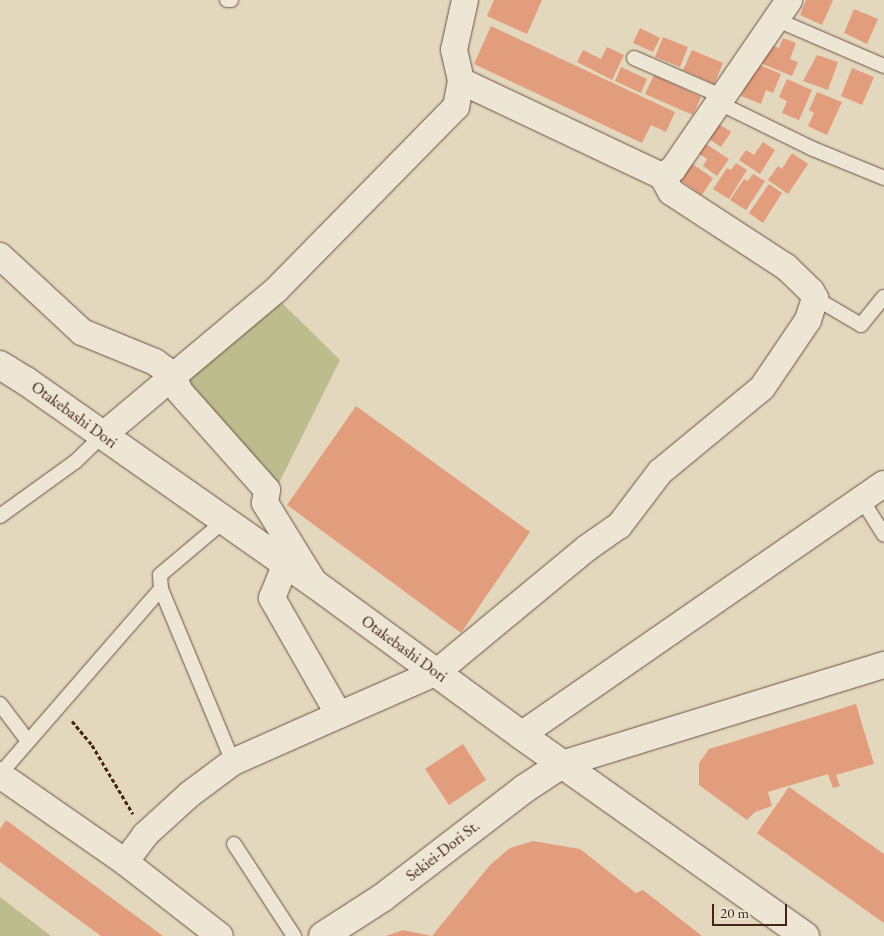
<!DOCTYPE html>
<html>
<head>
<meta charset="utf-8">
<style>
	body { margin:0 }
	#map { position:relative; width:884px; height:936px; overflow:hidden; background:#e3d8be; font-family:"EB Garamond",serif }
	div>[style] { position:absolute }
	[style*='--x'] { left:calc(var(--x)*1px); top:calc(var(--y)*1px); width:calc(var(--w)*1px); rotate:calc(var(--a)*1deg) }
	.green>* { inset:0; background:#bcbc8c }
	.building>* { inset:0; background:#e29d7d }
	.path>* { height:3px; margin-top:-1.5px; transform-origin:0; background:repeating-linear-gradient(90deg,#452417 0 4px,transparent 0 6.5px) }
	.roads { filter:drop-shadow(0 0 1px #6c5141) drop-shadow(0 0 1px #6c5141) }
	.lane>* { height:14px; margin:-7px; padding:0 7px; transform-origin:7px; border-radius:7px; background:#ede6d5 }
	.street>* { height:26px; margin:-13px; padding:0 13px; transform-origin:13px; border-radius:13px; background:#ede6d5 }
	.secondary>* { height:28px; margin:-14px; padding:0 14px; transform-origin:14px; border-radius:14px; background:#ede6d5 }
	span { translate:-50% -50%; white-space:nowrap; text-align:center; line-height:1.15; -webkit-text-stroke:4.5px #ede6d5; paint-order:stroke }
	.street-label { font-size:16px; color:#452417 }
	.scale { position:absolute; left:712px; top:904px; width:75px; height:22px; box-sizing:border-box; border:2px solid #452417; border-top:0; padding-left:6px; font-size:15px; line-height:18px; white-space:nowrap; color:#452417; -webkit-text-stroke:4px #ede6d5; paint-order:stroke }
</style>
</head>
<body>
<div id="map">
	<div class="green">
		<i style="clip-path:polygon(279px 300px,340px 360px,276px 489px,187px 386px,192px 370px)"></i>
		<i style="clip-path:polygon(0 897px,51px 936px,0 936px)"></i>
	</div>
	<div class="building">
		<i style="clip-path:polygon(494px 0,542px 0,527px 34px,487px 16px)"></i>
		<i style="clip-path:polygon(806px 0,833px 0,822px 25px,800px 15px)"></i>
		<i style="clip-path:polygon(854px 9px,878px 19px,867px 44px,844px 33px)"></i>
		<i style="clip-path:polygon(491px 26px,675px 112px,666px 132px,651px 125px,642px 143px,474px 64px)"></i>
		<i style="clip-path:polygon(640px 28px,660px 38px,653px 52px,633px 43px)"></i>
		<i style="clip-path:polygon(663px 37px,688px 47px,680px 67px,655px 57px)"></i>
		<i style="clip-path:polygon(783px 38px,796px 43px,790px 59px,798px 62px,792px 76px,760px 63px,768px 44px,779px 48px)"></i>
		<i style="clip-path:polygon(607px 47px,624px 55px,612px 80px,577px 62px,583px 50px,601px 59px)"></i>
		<i style="clip-path:polygon(692px 50px,723px 63px,714px 84px,683px 70px)"></i>
		<i style="clip-path:polygon(817px 55px,838px 62px,828px 90px,803px 81px)"></i>
		<i style="clip-path:polygon(755px 63px,781px 74px,773px 93px,766px 90px,761px 104px,741px 96px)"></i>
		<i style="clip-path:polygon(621px 67px,647px 79px,641px 93px,615px 81px)"></i>
		<i style="clip-path:polygon(852px 68px,874px 77px,862px 105px,841px 96px)"></i>
		<i style="clip-path:polygon(654px 75px,701px 97px,693px 115px,645px 94px)"></i>
		<i style="clip-path:polygon(787px 79px,812px 90px,799px 120px,782px 113px,787px 101px,779px 97px)"></i>
		<i style="clip-path:polygon(817px 92px,842px 102px,827px 135px,808px 126px,814px 113px,809px 110px)"></i>
		<i style="clip-path:polygon(716px 122px,731px 132px,721px 147px,706px 137px)"></i>
		<i style="clip-path:polygon(703px 142px,729px 159px,717px 176px,703px 166px,707px 159px,696px 152px)"></i>
		<i style="clip-path:polygon(763px 142px,775px 150px,760px 174px,739px 160px,746px 150px,754px 155px)"></i>
		<i style="clip-path:polygon(792px 153px,808px 164px,788px 194px,768px 180px,778px 166px,782px 169px)"></i>
		<i style="clip-path:polygon(688px 161px,713px 178px,702px 195px,677px 178px)"></i>
		<i style="clip-path:polygon(736px 163px,747px 170px,729px 199px,713px 189px,727px 168px,731px 170px)"></i>
		<i style="clip-path:polygon(753px 174px,765px 181px,746px 210px,730px 200px,744px 179px,748px 181px)"></i>
		<i style="clip-path:polygon(769px 184px,782px 193px,763px 223px,749px 213px)"></i>
		<i style="clip-path:polygon(356px 406px,530px 532px,461px 633px,287px 505px)"></i>
		<i style="clip-path:polygon(856px 704px,874px 764px,836px 775px,840px 786px,833px 788px,828px 774px,768px 792px,772px 806px,755px 812px,747px 820px,699px 785px,699px 763px,709px 749px)"></i>
		<i style="clip-path:polygon(463px 744px,486px 780px,449px 805px,425px 769px)"></i>
		<i style="clip-path:polygon(789px 787px,884px 854px,884px 923px,757px 833px)"></i>
		<i style="clip-path:polygon(6px 820px,163px 936px,101px 936px,0 862px,0 829px)"></i>
		<i style="clip-path:polygon(533px 841px,580px 849px,636px 893px,643px 890px,702px 936px,386px 936px,403px 930px,432px 936px,490px 865px,510px 848px)"></i>
	</div>
	<div class="path">
		<i style="--x:72;--y:721;--w:31;--a:50"></i>
		<i style="--x:92;--y:745;--w:80;--a:59.3"></i>
	</div>
	<div class="roads">
		<div class="lane">
			<i style="--x:227;--y:0;--w:4;--a:0"></i>
			<i style="--x:775;--y:19;--w:119;--a:23.3"></i>
			<i style="--x:634;--y:58;--w:95;--a:23.6"></i>
			<i style="--x:717;--y:102;--w:107;--a:26.1"></i>
			<i style="--x:813;--y:149;--w:77;--a:22.2"></i>
			<i style="--x:815;--y:298;--w:53;--a:30.4"></i>
			<i style="--x:861;--y:325;--w:36;--a:-51"></i>
			<i style="--x:862;--y:500;--w:41;--a:57.8"></i>
			<i style="--x:0;--y:516;--w:92;--a:-35.8"></i>
			<i style="--x:75;--y:462;--w:37;--a:-44"></i>
			<i style="--x:224;--y:521;--w:84;--a:139.8"></i>
			<i style="--x:160;--y:575;--w:14;--a:86"></i>
			<i style="--x:161;--y:589;--w:187;--a:67.4"></i>
			<i style="--x:0;--y:704;--w:46;--a:52.9"></i>
			<i style="--x:0;--y:774;--w:245;--a:-49"></i>
			<i style="--x:234;--y:844;--w:110;--a:56.9"></i>
		</div>
		<div class="street">
			<i style="--x:465;--y:0;--w:51;--a:102.4"></i>
			<i style="--x:454;--y:50;--w:32;--a:77"></i>
			<i style="--x:461;--y:81;--w:222;--a:25.3"></i>
			<i style="--x:0;--y:256;--w:112;--a:42.8"></i>
			<i style="--x:82;--y:332;--w:79;--a:22.3"></i>
			<i style="--x:155;--y:362;--w:22;--a:36"></i>
			<i style="--x:173;--y:375;--w:18;--a:68"></i>
			<i style="--x:180;--y:392;--w:131;--a:48.4"></i>
			<i style="--x:267;--y:490;--w:13;--a:99"></i>
			<i style="--x:265;--y:503;--w:95;--a:58.3"></i>
			<i style="--x:102;--y:436;--w:227;--a:-40"></i>
			<i style="--x:276;--y:290;--w:257;--a:-45.5"></i>
			<i style="--x:456;--y:107;--w:26;--a:-79"></i>
			<i style="--x:339;--y:715;--w:107;--a:-23.7"></i>
			<i style="--x:437;--y:672;--w:195;--a:-39.6"></i>
			<i style="--x:587;--y:548;--w:39;--a:-35"></i>
			<i style="--x:619;--y:526;--w:68;--a:-52.8"></i>
			<i style="--x:660;--y:472;--w:132;--a:-39.5"></i>
			<i style="--x:762;--y:388;--w:82;--a:-55.9"></i>
			<i style="--x:808;--y:320;--w:23;--a:-72"></i>
			<i style="--x:815;--y:298;--w:8;--a:-120"></i>
			<i style="--x:811;--y:291;--w:35;--a:-136"></i>
			<i style="--x:786;--y:267;--w:137;--a:-146.9"></i>
			<i style="--x:671;--y:192;--w:18;--a:-119"></i>
			<i style="--x:662;--y:176;--w:13;--a:-32"></i>
			<i style="--x:673;--y:169;--w:205;--a:-55.5"></i>
			<i style="--x:521;--y:735;--w:441;--a:-34.7"></i>
			<i style="--x:562;--y:764;--w:337;--a:-17.1"></i>
			<i style="--x:0;--y:775;--w:152;--a:34.8"></i>
			<i style="--x:125;--y:862;--w:120;--a:37.9"></i>
			<i style="--x:125;--y:862;--w:34;--a:-53"></i>
			<i style="--x:145;--y:835;--w:61;--a:-42.3"></i>
			<i style="--x:190;--y:794;--w:54;--a:-36.7"></i>
			<i style="--x:233;--y:762;--w:116;--a:-23.9"></i>
			<i style="--x:339;--y:715;--w:135;--a:-119.8"></i>
			<i style="--x:272;--y:598;--w:38;--a:-68"></i>
		</div>
		<div class="secondary">
			<i style="--x:0;--y:365;--w:31;--a:32"></i>
			<i style="--x:26;--y:381;--w:353;--a:35.1"></i>
			<i style="--x:315;--y:584;--w:255;--a:36.2"></i>
			<i style="--x:521;--y:735;--w:348;--a:35.3"></i>
			<i style="--x:323;--y:936;--w:70;--a:-32.8"></i>
			<i style="--x:382;--y:898;--w:179;--a:-37.5"></i>
			<i style="--x:524;--y:789;--w:45;--a:-33.3"></i>
		</div>
	</div>
	<div class="street-label">
		<span style="left:74px;top:415px;rotate:36deg">Otakebashi Dori</span>
		<span style="left:404px;top:649px;rotate:36deg">Otakebashi Dori</span>
		<span style="left:443px;top:851px;rotate:-38deg">Sekiei-Dori St.</span>
	</div>
	<div class="scale">20 m</div>
</div>
</body>
</html>
